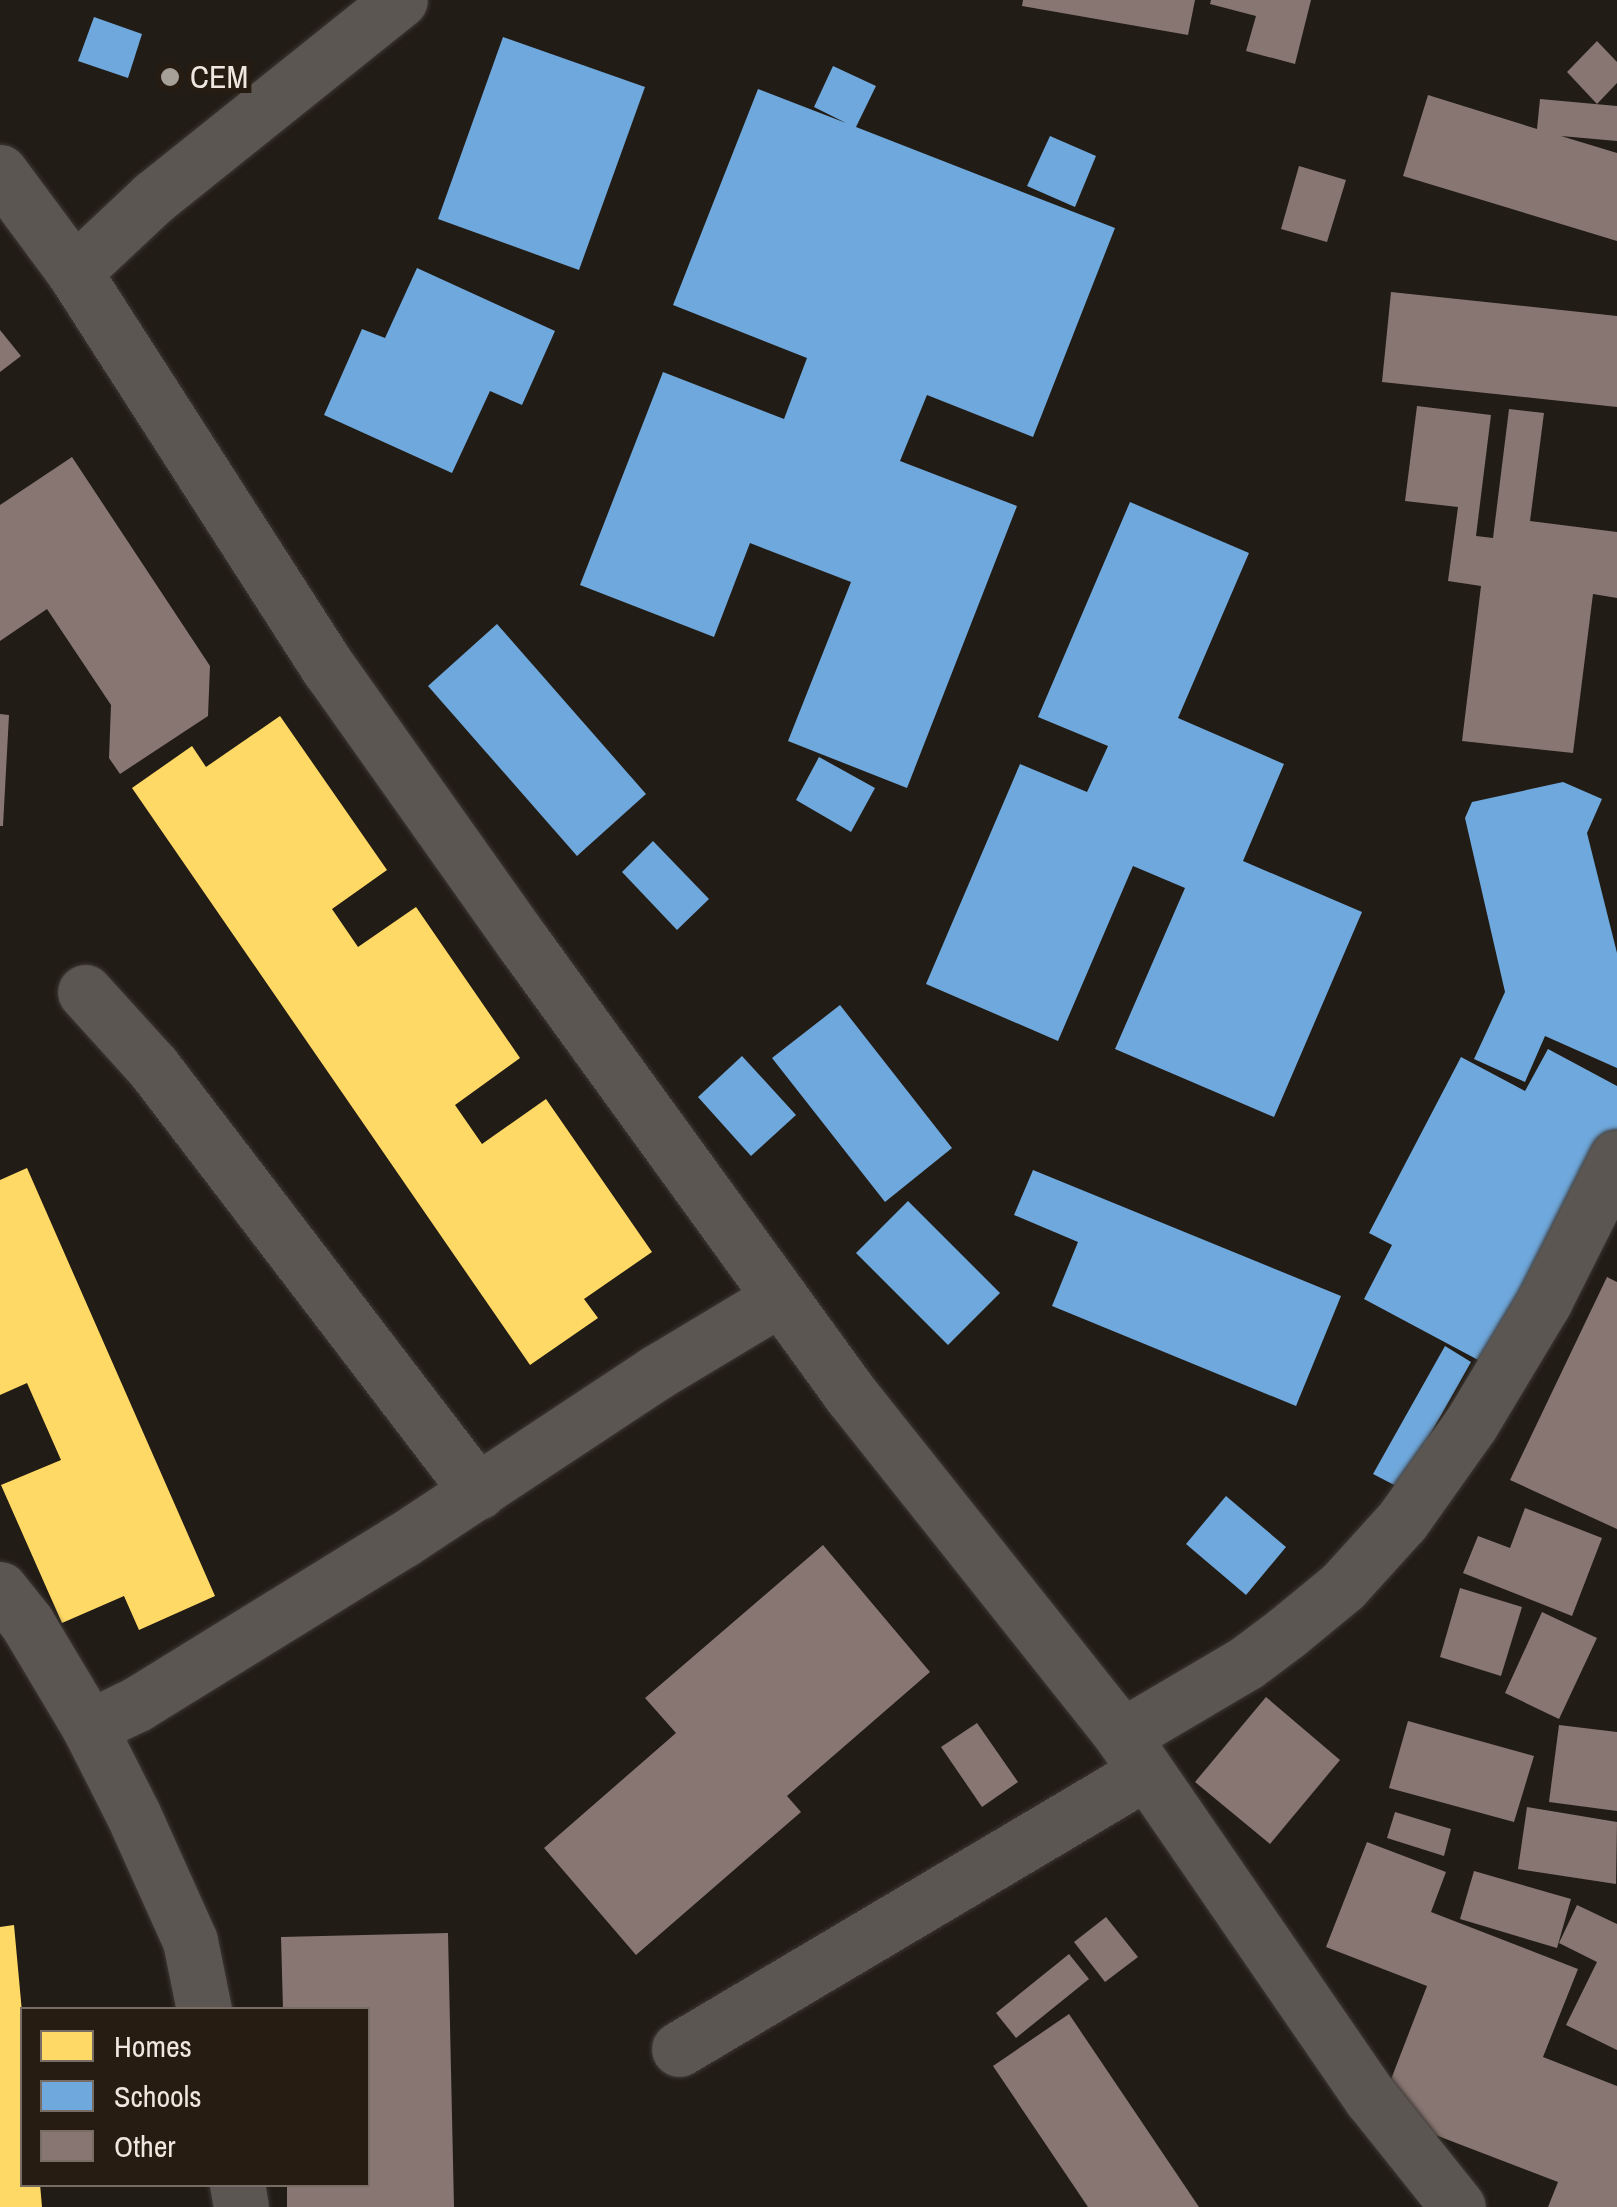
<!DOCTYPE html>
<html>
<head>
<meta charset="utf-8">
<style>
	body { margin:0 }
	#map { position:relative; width:1617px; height:2207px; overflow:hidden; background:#221c16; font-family:"Archivo Narrow",sans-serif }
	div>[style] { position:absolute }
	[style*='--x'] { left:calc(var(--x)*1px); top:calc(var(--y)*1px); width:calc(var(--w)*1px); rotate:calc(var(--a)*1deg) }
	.homes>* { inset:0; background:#ffd966 }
	.schools>* { inset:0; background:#6fa8dc }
	.building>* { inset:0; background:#887672 }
	.roads { filter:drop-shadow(0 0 2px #3c3733) drop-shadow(0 0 2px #3c3733) }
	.minor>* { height:55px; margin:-27.5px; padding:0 27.5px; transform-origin:27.5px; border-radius:27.5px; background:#5b5651 }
	.tertiary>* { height:55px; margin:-27.5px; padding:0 27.5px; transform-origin:27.5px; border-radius:27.5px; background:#5b5651 }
	.dots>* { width:28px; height:28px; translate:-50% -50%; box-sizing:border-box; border:5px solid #271c11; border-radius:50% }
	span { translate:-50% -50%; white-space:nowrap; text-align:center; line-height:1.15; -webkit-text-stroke:10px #271c11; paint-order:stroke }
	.poi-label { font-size:32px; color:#efe7e0 }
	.left { translate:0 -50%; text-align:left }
	.legend { position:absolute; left:20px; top:2007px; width:350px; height:180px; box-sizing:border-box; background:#271c11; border:2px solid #776d64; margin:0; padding:12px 18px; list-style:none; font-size:30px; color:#efe7e0 }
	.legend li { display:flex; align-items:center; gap:20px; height:50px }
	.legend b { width:50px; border:2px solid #776d64 }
</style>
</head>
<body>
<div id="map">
	<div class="homes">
		<i style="clip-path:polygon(280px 716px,387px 870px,332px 909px,358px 947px,416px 907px,520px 1058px,455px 1105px,482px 1144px,546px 1099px,652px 1252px,584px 1299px,598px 1318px,530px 1365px,132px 788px,192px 746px,206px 767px)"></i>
		<i style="clip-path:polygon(27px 1168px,215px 1596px,139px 1630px,124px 1596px,62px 1623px,1px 1485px,61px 1460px,27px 1383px,0 1395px,0 1180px)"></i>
		<i style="clip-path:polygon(14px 1925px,22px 2012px,22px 2184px,40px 2184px,42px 2207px,0 2207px,0 1927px)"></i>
	</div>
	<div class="schools">
		<i style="clip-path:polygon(94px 17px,142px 34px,128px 78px,78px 61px)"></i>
		<i style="clip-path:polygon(503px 37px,645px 87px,579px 270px,438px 219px)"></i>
		<i style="clip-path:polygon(833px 66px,876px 86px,856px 127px,1115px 228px,1033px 437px,927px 395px,900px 461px,1017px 506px,907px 788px,788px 741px,851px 582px,750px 543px,714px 637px,580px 585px,663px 372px,784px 419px,807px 358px,673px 305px,758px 89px,846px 123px,814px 107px)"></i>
		<i style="clip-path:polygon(1050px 136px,1096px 156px,1075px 207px,1027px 186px)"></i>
		<i style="clip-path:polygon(417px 268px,555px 331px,522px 405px,490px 391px,452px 473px,324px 415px,362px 329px,385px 338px)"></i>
		<i style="clip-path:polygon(1130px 502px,1249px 553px,1178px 718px,1284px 764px,1243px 861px,1362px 912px,1274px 1117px,1115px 1049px,1185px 888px,1133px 866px,1058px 1041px,926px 984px,1020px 764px,1087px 792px,1108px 746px,1038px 717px)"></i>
		<i style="clip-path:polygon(497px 624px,646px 794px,577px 856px,428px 686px)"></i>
		<i style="clip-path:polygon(819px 757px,875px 788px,851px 832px,796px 800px)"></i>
		<i style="clip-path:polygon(1563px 782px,1602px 799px,1587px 833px,1617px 953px,1617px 1068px,1545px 1036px,1525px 1082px,1474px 1059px,1505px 992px,1465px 818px,1472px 802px)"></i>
		<i style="clip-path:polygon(653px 841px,709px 899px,677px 930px,622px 872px)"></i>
		<i style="clip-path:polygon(840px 1005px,952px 1148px,885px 1202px,772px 1058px)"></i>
		<i style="clip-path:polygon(1548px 1049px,1617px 1086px,1617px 1137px,1495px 1369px,1364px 1299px,1392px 1245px,1369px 1233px,1461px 1057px,1525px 1091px)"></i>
		<i style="clip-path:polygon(742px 1056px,796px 1115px,751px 1156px,698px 1097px)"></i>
		<i style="clip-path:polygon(1033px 1170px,1341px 1296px,1296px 1406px,1052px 1306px,1078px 1242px,1014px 1215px)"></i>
		<i style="clip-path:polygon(908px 1201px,1000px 1293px,948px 1345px,856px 1253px)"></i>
		<i style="clip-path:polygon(1445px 1346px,1471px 1362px,1400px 1488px,1373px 1474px)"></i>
		<i style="clip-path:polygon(1226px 1496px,1286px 1547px,1246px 1595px,1186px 1544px)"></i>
	</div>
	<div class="building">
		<i style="clip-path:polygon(1023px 0,1195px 0,1188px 35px,1022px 6px)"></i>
		<i style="clip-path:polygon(1211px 0,1311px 0,1295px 64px,1246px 51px,1256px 16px,1210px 4px)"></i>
		<i style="clip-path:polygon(1597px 41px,1617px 62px,1617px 83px,1597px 104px,1567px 72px)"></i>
		<i style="clip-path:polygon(1428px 95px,1537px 129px,1540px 99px,1617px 106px,1617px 141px,1561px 136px,1617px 153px,1617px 241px,1403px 176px)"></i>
		<i style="clip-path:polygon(1299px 166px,1346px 180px,1327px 242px,1281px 229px)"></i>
		<i style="clip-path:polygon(1391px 292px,1617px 316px,1617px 407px,1382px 382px)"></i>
		<i style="clip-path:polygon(0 330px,21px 356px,0 372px)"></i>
		<i style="clip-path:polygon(1417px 406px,1491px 415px,1476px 536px,1493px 538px,1509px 409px,1544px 413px,1530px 521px,1617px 532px,1617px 598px,1593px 594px,1573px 753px,1462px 741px,1481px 586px,1448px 581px,1458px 507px,1405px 501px)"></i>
		<i style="clip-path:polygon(72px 457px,210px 666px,208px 716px,120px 774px,109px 758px,111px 705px,47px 609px,0 641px,0 505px)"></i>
		<i style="clip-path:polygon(0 714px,9px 715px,3px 826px,0 826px)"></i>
		<i style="clip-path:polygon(1607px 1277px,1617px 1282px,1617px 1529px,1510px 1480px)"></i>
		<i style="clip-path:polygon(1525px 1508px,1602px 1538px,1572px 1616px,1463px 1573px,1478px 1536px,1510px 1548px)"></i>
		<i style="clip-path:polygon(823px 1545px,930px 1672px,787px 1796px,801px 1812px,636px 1955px,544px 1848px,676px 1733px,645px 1698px)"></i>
		<i style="clip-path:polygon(1460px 1588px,1522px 1607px,1501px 1676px,1440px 1657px)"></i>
		<i style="clip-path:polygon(1542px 1612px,1597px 1638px,1559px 1719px,1505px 1693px)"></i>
		<i style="clip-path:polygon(1266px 1697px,1340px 1760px,1270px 1844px,1195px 1782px)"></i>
		<i style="clip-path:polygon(1408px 1721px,1534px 1756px,1514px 1822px,1389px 1788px)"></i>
		<i style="clip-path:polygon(977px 1723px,1018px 1782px,982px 1807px,941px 1747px)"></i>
		<i style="clip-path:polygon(1559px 1725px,1617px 1732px,1617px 1811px,1549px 1802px)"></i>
		<i style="clip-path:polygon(1527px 1807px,1617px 1822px,1616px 1884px,1518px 1869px)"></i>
		<i style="clip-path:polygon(1395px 1812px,1451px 1829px,1444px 1856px,1387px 1838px)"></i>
		<i style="clip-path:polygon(1367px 1842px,1446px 1872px,1431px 1912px,1578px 1969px,1543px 2057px,1617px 2086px,1617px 2207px,1548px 2207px,1558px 2182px,1378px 2113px,1427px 1986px,1326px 1947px)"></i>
		<i style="clip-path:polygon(1474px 1871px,1571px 1899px,1557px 1948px,1460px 1919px)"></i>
		<i style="clip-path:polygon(1577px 1905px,1617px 1924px,1617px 2050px,1566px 2025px,1597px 1962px,1559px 1943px)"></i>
		<i style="clip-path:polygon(1106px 1917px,1138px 1957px,1105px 1982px,1074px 1942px)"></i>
		<i style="clip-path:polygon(448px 1933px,454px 2207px,287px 2207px,287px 2184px,368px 2184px,368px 2010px,283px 2010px,281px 1937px)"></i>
		<i style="clip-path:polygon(1069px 1954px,1089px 1979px,1016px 2038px,996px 2013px)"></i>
		<i style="clip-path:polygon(1069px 2014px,1199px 2207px,1088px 2207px,993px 2066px)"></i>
	</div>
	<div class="roads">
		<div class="minor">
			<i style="--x:74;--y:272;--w:110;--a:-43.2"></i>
			<i style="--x:154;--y:197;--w:315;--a:-38.7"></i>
			<i style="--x:85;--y:992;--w:101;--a:47.8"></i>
			<i style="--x:153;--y:1067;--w:535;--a:52.59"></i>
			<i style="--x:0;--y:1589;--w:43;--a:51.5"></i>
			<i style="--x:27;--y:1623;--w:121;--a:59.2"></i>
			<i style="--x:89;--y:1727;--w:97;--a:63.2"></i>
			<i style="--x:133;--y:1814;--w:139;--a:65.8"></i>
			<i style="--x:190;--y:1941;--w:70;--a:78.5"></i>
			<i style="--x:89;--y:1727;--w:53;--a:-25.6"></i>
			<i style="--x:137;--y:1704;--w:312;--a:-31.7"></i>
			<i style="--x:403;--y:1540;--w:305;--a:-33.5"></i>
			<i style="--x:657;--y:1372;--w:144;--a:-31"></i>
			<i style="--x:1122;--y:1736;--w:144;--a:-30.5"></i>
			<i style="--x:1246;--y:1663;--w:50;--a:-36.9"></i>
			<i style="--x:1286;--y:1633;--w:74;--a:-39.5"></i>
			<i style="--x:1343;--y:1586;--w:88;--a:-47.8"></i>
			<i style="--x:1402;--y:1521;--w:121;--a:-54.7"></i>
			<i style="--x:1472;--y:1422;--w:140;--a:-59"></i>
			<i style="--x:1544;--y:1302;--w:162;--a:-63.3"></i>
			<i style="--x:679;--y:2049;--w:543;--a:-30.67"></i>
			<i style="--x:237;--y:2184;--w:23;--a:80"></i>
		</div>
		<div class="tertiary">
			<i style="--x:0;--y:172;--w:124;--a:53.5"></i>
			<i style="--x:74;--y:272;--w:473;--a:57.3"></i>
			<i style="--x:330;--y:670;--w:332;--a:54.7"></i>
			<i style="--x:522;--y:941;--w:561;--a:54.07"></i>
			<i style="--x:851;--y:1395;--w:436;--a:51.5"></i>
			<i style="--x:1122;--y:1736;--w:439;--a:55.5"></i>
			<i style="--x:1371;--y:2098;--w:139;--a:51.4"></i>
		</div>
	</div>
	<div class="dots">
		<i style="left:170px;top:77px;background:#a7a099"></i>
	</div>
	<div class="poi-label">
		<span class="left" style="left:190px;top:77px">CEM</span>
	</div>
	<ul class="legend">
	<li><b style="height:28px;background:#ffd966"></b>Homes</li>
	<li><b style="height:28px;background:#6fa8dc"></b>Schools</li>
	<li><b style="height:28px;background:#887672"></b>Other</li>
	</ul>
</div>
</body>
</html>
